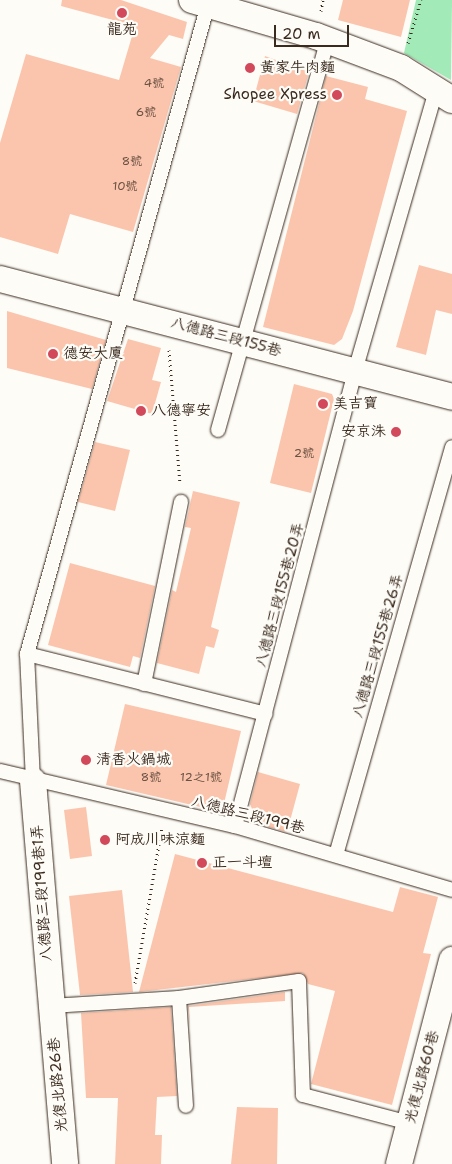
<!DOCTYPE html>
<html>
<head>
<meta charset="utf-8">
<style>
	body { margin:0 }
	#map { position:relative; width:452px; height:1164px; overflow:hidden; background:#fdfcf7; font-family:"Shantell Sans","LXGW WenKai TC",sans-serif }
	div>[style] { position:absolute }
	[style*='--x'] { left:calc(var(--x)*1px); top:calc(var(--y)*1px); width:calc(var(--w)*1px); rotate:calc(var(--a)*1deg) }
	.green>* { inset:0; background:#a2eab8 }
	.building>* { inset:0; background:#fbc5ad }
	.path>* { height:3px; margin-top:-1.5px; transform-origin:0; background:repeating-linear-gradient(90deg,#3b2a1e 0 1px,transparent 0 5px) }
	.roads { filter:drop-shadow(0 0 1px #3b2a1e) drop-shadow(0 0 1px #3b2a1e) }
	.lane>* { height:14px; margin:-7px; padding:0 7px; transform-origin:7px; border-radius:7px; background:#fdfcf7 }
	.street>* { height:26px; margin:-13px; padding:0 13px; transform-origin:13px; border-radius:13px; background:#fdfcf7 }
	.dots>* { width:14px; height:14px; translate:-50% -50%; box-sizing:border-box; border:2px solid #fdfcf7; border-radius:50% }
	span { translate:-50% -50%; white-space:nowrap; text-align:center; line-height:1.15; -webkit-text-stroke:4.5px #fdfcf7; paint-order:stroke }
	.number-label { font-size:12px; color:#6b5142 }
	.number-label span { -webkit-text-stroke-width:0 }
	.poi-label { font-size:15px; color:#3b2a1e }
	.left { translate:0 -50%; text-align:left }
	.right { translate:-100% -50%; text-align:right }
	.street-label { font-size:15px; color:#3b2a1e }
	.scale { position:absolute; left:274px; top:25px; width:75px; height:22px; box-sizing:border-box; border:2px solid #3b2a1e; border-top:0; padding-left:6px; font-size:15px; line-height:18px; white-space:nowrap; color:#3b2a1e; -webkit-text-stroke:4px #fdfcf7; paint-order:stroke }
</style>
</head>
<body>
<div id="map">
	<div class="green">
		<i style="clip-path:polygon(416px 0,452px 0,451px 80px,404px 53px)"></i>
	</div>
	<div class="building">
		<i style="clip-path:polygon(62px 0,121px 0,187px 22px,183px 39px,169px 35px,150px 58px,181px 67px,133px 232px,70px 214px,58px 254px,0 237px,0 143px,26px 54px,119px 80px,135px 26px,61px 6px)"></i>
		<i style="clip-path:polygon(343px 0,410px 0,401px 37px,338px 20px)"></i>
		<i style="clip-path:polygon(265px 56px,309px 72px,297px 114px,253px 101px)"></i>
		<i style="clip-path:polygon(326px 76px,368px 87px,365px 99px,407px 111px,353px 311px,342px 339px,334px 345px,263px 327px)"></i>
		<i style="clip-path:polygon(419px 265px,452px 274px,452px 314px,436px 310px,426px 355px,396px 347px)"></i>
		<i style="clip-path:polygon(7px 311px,106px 340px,92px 389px,7px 368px)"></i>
		<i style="clip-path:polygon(128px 339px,161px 348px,152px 380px,161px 382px,152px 414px,107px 401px)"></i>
		<i style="clip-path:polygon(294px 384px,332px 394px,334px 399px,311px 493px,270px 483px)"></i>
		<i style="clip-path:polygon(95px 442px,130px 450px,115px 511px,78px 502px)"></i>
		<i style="clip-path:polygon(193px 491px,240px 502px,211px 627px,219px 630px,214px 648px,206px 646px,199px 674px,157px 663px,172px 590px,176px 592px,191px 528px,185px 527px)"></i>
		<i style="clip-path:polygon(70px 563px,155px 586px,140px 658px,133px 656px,130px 667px,48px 645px)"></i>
		<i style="clip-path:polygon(125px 704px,241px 731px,222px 812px,106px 785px)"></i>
		<i style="clip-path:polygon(258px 772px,300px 784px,287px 832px,258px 824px,250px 804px)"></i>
		<i style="clip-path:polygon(86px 807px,92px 856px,70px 859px,64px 810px)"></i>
		<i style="clip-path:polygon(175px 854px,393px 912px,400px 887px,438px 897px,423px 953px,431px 954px,392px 1105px,311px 1084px,335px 991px,308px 984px,303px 973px,139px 992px)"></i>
		<i style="clip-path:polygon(122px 890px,133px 992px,80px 995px,69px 896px)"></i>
		<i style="clip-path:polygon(285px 992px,285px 1001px,189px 1007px,190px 1026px,188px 1006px)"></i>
		<i style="clip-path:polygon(171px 1007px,177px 1096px,157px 1097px,155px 1135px,162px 1135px,161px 1164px,115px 1164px,118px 1098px,86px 1098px,81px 1013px)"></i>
		<i style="clip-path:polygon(237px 1107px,278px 1108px,277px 1164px,231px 1164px)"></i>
	</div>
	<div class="path">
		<i style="--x:321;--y:11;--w:11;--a:-80"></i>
		<i style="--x:408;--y:43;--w:45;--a:-73.2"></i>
		<i style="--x:169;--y:350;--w:134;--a:85.3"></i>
		<i style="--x:135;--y:983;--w:158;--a:-80.2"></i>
	</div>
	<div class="roads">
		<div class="lane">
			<i style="--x:218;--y:430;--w:404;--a:-74.3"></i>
			<i style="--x:27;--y:654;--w:246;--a:14.1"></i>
			<i style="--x:144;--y:684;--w:186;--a:-78.5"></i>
			<i style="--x:0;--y:771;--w:241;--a:13.2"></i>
			<i style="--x:235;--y:826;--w:226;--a:16.4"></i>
			<i style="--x:33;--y:781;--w:127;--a:-92.7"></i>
			<i style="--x:27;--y:654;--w:678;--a:-74.43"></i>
			<i style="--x:235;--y:826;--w:471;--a:-75.2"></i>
			<i style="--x:355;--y:371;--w:291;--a:-73.9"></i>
			<i style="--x:336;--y:855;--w:424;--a:-74.1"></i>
			<i style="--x:179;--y:998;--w:108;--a:86.3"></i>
			<i style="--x:51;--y:1006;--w:128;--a:-3.6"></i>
			<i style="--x:179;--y:998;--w:121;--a:-8.1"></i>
			<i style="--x:299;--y:981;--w:114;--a:88"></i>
			<i style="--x:303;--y:1095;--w:111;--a:14.7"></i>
		</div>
		<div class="street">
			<i style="--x:192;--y:0;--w:129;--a:16.2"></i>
			<i style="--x:316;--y:36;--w:91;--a:20.6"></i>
			<i style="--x:401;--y:68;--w:60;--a:32.1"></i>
			<i style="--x:0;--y:279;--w:467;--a:14.6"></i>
			<i style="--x:33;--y:781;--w:384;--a:85.2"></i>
			<i style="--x:399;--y:1164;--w:211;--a:-75.4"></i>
		</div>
	</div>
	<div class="dots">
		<i style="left:122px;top:13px;background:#d1495b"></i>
		<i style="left:250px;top:68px;background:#d1495b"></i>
		<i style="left:337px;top:95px;background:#d1495b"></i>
		<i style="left:53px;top:354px;background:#d1495b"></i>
		<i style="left:323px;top:404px;background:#d1495b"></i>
		<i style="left:141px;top:411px;background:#d1495b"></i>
		<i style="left:396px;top:432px;background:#d1495b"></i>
		<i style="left:86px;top:760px;background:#d1495b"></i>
		<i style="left:105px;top:840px;background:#d1495b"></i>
		<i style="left:202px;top:863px;background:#d1495b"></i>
	</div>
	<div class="number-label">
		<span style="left:154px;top:84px">4號</span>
		<span style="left:146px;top:113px">6號</span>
		<span style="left:132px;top:162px">8號</span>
		<span style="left:125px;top:187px">10號</span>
		<span style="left:304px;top:454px">2號</span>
		<span style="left:151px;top:778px">8號</span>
		<span style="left:201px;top:778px">12之1號</span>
	</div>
	<div class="poi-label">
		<span style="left:122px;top:30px">龍苑</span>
		<span class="left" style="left:260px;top:68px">黃家牛肉麵</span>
		<span class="right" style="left:327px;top:95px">Shopee Xpress</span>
		<span class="left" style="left:63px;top:354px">德安大廈</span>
		<span class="left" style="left:333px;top:404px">美吉寶</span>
		<span class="left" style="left:151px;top:411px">八德寧安</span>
		<span class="right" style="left:386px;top:432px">安京洙</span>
		<span class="left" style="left:96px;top:760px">清香火鍋城</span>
		<span class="left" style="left:115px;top:840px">阿成川味涼麵</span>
		<span class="left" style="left:212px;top:863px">正一斗壇</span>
	</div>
	<div class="street-label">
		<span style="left:226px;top:337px;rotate:15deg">八德路三段155巷</span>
		<span style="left:280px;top:595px;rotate:-75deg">八德路三段155巷20弄</span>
		<span style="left:378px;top:646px;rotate:-74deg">八德路三段155巷26弄</span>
		<span style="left:248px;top:815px;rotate:14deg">八德路三段199巷</span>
		<span style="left:42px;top:893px;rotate:-94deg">八德路三段199巷1弄</span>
		<span style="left:422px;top:1077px;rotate:-75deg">光復北路60巷</span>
		<span style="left:58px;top:1085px;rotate:-95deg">光復北路26巷</span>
	</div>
	<div class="scale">20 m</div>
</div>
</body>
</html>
